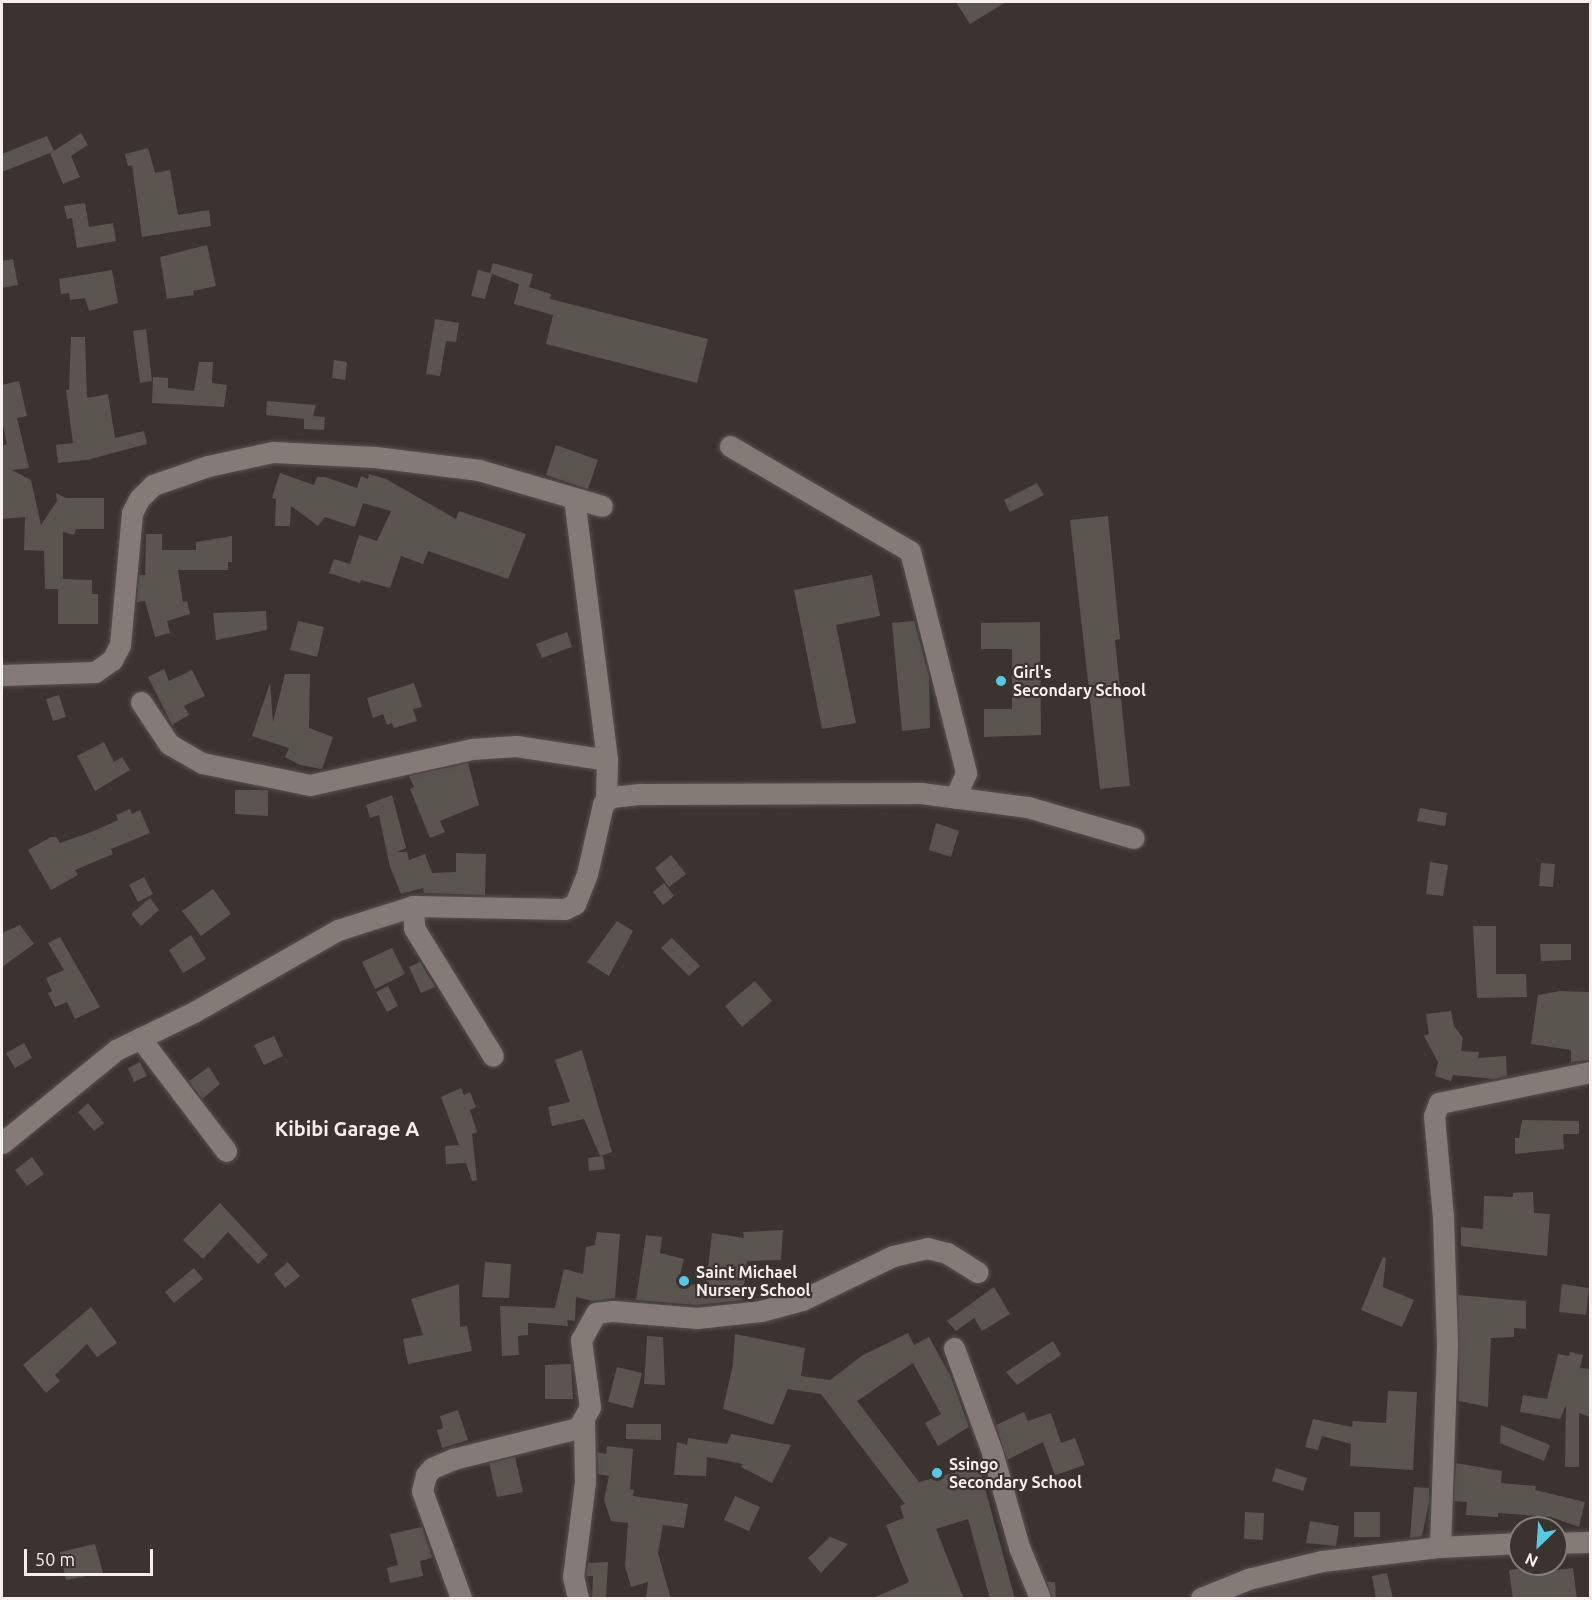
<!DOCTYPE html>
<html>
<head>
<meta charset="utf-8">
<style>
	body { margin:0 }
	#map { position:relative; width:1592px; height:1600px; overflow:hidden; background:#3b332f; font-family:Ubuntu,sans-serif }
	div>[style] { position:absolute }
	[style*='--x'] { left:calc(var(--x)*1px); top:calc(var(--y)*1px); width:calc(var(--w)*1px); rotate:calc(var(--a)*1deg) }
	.building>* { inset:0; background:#5a554e }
	.roads { filter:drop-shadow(0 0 2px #59514f) drop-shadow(0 0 2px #59514f) }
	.minor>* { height:21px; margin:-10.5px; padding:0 10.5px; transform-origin:10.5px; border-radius:10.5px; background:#847b77 }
	.dots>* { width:16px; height:16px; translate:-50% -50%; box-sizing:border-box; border:3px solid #3b332f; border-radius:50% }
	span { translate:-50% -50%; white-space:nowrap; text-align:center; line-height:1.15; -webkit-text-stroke:4.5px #3b332f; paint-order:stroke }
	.poi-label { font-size:16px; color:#f5efed; font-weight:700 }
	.left { translate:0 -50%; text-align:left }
	.quarter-label { font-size:20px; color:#f5efed; font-weight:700 }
	.frame { position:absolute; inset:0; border:3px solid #f5efed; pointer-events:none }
	.north { position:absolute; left:1508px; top:1516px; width:60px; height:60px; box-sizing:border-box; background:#3b332f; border:2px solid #857e7b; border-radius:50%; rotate:205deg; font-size:16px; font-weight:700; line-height:24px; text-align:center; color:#f5efed }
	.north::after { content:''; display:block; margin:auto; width:21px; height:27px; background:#59c8e4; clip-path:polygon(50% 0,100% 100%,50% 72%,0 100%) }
	.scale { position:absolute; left:24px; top:1549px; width:129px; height:27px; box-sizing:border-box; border:3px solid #f5efed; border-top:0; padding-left:8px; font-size:18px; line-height:21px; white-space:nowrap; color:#f5efed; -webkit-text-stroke:4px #3b332f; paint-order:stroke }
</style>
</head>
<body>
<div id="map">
	<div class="building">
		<i style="clip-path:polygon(956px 2px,1006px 2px,970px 24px)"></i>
		<i style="clip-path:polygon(81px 133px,88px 145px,71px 156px,80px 177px,63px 184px,50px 153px,2px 172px,2px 154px,47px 136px,54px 151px)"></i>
		<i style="clip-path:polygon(148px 148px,155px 173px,170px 170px,178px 215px,209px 210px,211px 226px,142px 237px,132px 165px,128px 166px,125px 154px)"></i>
		<i style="clip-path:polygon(85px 203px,89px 227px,113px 223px,116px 241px,77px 248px,72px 218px,67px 219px,64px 206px)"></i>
		<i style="clip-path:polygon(207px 245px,216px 286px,193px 291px,194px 295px,167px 299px,160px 257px)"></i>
		<i style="clip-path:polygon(13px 259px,18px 285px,2px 288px,2px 261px)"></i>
		<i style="clip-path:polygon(493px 263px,533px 274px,529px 287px,551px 294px,550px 299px,708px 339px,697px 383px,546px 344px,553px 315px,514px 304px,519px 284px,524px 286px,492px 274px,485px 299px,471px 296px,478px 270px,490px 273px)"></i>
		<i style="clip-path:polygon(112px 270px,118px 303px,89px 311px,85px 298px,70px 300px,69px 293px,61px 294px,59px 279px)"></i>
		<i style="clip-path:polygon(435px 319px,459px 323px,456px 342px,446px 341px,440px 376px,426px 374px)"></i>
		<i style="clip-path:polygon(146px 329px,152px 381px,140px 383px,133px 331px)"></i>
		<i style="clip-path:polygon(71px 337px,85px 337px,87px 398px,108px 394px,115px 438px,144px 431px,147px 444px,87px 460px,58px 463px,56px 445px,73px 443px,66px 390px,69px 390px)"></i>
		<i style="clip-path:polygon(334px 360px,347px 362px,345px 380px,332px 378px)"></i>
		<i style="clip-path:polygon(199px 362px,213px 362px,212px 383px,227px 385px,224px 407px,152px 403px,153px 377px,168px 378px,168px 388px,194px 391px)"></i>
		<i style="clip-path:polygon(19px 381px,27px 416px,17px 418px,29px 468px,12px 470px,31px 480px,41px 525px,57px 501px,56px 493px,66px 498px,104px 498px,104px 529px,76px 529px,74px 535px,63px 532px,63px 579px,92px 580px,92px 594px,98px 594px,98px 624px,58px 624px,58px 589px,45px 589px,44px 551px,24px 550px,25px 517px,2px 519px,2px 446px,7px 444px,2px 421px,2px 385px)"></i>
		<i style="clip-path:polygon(267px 401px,316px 405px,313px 416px,325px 417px,324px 430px,304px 429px,304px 419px,266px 415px)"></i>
		<i style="clip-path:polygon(556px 445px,598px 460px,588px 489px,546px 475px)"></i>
		<i style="clip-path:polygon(280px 473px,314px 485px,317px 477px,325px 477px,357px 488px,361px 476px,368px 479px,369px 474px,386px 479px,456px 519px,459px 511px,526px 534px,508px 579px,428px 551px,423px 564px,401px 556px,390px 588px,361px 580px,360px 583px,329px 573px,334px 559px,350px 564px,359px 535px,377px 541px,391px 511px,363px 503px,355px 527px,325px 517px,318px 526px,291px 506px,290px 526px,275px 526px,276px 499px,272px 498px)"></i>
		<i style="clip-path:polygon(1037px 483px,1044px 495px,1010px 512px,1004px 500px)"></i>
		<i style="clip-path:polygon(1108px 516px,1120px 639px,1115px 640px,1130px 786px,1100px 789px,1070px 520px)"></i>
		<i style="clip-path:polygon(146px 534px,162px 534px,162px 550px,196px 550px,196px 542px,232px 536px,232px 562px,228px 562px,228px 570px,178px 570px,183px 602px,187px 601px,190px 614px,167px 621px,170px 633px,155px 637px,145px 601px,137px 602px,139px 575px,145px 575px)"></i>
		<i style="clip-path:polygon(872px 575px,880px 616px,836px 625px,856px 723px,822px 729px,794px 590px)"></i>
		<i style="clip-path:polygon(266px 611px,267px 630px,216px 640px,213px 613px)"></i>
		<i style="clip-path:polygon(298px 621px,324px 627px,317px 657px,290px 650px)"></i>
		<i style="clip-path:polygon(914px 621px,929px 677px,930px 728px,902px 731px,892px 623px)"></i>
		<i style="clip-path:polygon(1040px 622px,1041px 735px,984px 737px,984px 709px,1012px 709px,1012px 649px,981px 649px,981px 623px)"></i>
		<i style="clip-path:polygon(567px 632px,572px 647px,542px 658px,536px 644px)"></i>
		<i style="clip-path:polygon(164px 669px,169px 681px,192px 670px,205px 696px,184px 706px,189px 715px,172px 725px,148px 677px)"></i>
		<i style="clip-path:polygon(285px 674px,310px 674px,309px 728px,333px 737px,322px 769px,300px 765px,285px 757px,289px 748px,252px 736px,270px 683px,273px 722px)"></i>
		<i style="clip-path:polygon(414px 683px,422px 707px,413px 709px,417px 721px,394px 728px,392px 723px,387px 725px,383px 714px,373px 718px,367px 698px)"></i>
		<i style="clip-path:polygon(59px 695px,66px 717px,53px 721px,46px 699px)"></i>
		<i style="clip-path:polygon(104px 742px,114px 762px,122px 757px,130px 770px,95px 791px,77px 756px)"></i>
		<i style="clip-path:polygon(468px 763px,479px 805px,440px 821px,445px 832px,430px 838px,410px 789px,414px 787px,409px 776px)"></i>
		<i style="clip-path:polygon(235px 790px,268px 790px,268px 816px,235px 814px)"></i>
		<i style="clip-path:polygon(392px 795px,406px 848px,397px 852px,407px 852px,409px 860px,425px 854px,432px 873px,456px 872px,456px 853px,486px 854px,485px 895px,424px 893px,423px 888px,401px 894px,390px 867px,379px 815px,370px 818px,366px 805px)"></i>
		<i style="clip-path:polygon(1420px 808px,1447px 813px,1445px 826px,1417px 821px)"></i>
		<i style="clip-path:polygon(130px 809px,132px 814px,140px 810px,150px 833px,111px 849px,113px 854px,75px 870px,78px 875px,51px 890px,28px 850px,51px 837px,56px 837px,60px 843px,94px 831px,118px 820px,116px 815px)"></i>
		<i style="clip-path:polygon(936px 823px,959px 831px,951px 857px,929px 850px)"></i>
		<i style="clip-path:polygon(671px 855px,686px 874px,669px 887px,655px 868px)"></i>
		<i style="clip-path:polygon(1430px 862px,1448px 865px,1443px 896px,1426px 894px)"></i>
		<i style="clip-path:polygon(1541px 863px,1555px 864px,1553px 887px,1539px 886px)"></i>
		<i style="clip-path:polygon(144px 877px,153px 894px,138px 902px,129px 885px)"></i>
		<i style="clip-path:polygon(664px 883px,674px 896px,663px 905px,653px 892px)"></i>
		<i style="clip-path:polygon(213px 889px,231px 914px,201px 936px,182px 911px)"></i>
		<i style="clip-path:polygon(150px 898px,159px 910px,141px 926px,131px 914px)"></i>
		<i style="clip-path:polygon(617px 921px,633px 931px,609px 976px,587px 962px)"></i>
		<i style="clip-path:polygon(20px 925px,34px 944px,2px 967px,2px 933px)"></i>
		<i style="clip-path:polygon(1473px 926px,1496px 926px,1496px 974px,1526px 974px,1527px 997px,1477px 998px)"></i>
		<i style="clip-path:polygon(191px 935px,206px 959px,183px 973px,169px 950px)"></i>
		<i style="clip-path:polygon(60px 937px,100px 1007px,75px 1019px,67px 1002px,55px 1007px,48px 993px,52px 991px,46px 978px,64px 970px,48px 943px)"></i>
		<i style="clip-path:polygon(672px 938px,700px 966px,689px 976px,661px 948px)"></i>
		<i style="clip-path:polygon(1540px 944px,1571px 944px,1571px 960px,1541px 961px)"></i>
		<i style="clip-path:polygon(392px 948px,405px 974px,375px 989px,362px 962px)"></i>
		<i style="clip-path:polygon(420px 962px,435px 987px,421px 993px,409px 967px)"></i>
		<i style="clip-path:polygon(755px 981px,772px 1001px,742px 1027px,725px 1006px)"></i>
		<i style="clip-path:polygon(388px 986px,398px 1006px,387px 1012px,376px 992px)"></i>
		<i style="clip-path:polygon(1560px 991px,1590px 992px,1590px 1060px,1571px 1062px,1571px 1050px,1531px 1044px,1538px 995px)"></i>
		<i style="clip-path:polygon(1451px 1011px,1454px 1026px,1463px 1038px,1461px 1051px,1479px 1052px,1478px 1058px,1506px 1056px,1507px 1076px,1494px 1079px,1453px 1075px,1451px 1081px,1435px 1076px,1438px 1062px,1424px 1036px,1429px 1034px,1426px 1014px)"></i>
		<i style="clip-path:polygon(274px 1036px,283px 1056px,264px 1065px,254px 1045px)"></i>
		<i style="clip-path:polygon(24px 1043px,32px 1058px,15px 1068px,6px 1053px)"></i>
		<i style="clip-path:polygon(582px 1050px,612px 1152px,600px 1156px,584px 1119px,552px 1126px,548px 1107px,570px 1102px,555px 1060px)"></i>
		<i style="clip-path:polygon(140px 1062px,147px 1076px,134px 1082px,128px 1068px)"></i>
		<i style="clip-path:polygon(209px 1067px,220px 1084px,202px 1099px,189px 1081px)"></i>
		<i style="clip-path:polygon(461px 1088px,464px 1095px,470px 1092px,476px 1107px,470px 1110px,477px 1132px,472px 1134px,477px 1180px,472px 1181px,466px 1163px,446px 1164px,445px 1146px,459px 1145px,441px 1097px)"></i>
		<i style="clip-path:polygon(88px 1103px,104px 1123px,94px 1131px,78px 1112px)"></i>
		<i style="clip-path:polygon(1522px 1120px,1579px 1121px,1579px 1134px,1563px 1134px,1564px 1149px,1515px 1154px,1515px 1138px,1519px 1138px)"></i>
		<i style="clip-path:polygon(603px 1156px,605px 1169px,589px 1171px,588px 1158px)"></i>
		<i style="clip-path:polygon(32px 1157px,44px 1174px,27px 1186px,15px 1170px)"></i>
		<i style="clip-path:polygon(1533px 1192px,1534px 1213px,1550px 1214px,1547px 1256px,1461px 1246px,1461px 1227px,1483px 1229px,1484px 1196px,1513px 1197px,1513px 1193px)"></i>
		<i style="clip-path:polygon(220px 1203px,268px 1255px,258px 1264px,228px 1232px,203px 1259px,183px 1240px)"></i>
		<i style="clip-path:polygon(783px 1230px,781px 1260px,747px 1261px,742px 1300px,697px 1305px,636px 1300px,646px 1235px,662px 1237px,660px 1253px,684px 1259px,678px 1284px,706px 1285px,712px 1233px,744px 1238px,743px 1232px)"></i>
		<i style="clip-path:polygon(597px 1232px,620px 1234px,615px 1298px,593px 1301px,576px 1297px,575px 1321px,567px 1320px,568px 1326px,528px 1323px,528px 1335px,518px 1336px,519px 1355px,502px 1356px,500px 1306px,555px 1308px,564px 1269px,583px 1274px,586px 1247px,595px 1245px)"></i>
		<i style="clip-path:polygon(1383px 1257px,1386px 1258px,1383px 1287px,1414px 1300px,1402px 1327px,1361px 1310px)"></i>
		<i style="clip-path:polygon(288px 1262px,300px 1276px,285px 1288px,274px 1274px)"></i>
		<i style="clip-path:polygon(485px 1262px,511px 1264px,509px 1298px,482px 1297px)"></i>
		<i style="clip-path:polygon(194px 1268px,203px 1279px,174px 1303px,165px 1292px)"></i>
		<i style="clip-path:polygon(459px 1284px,460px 1327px,467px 1326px,472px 1351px,408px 1364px,403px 1339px,423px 1335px,411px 1299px)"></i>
		<i style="clip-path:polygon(1562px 1284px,1589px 1288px,1586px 1315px,1559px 1312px)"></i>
		<i style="clip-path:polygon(994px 1287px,1010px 1314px,982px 1331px,974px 1318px,956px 1331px,947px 1321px)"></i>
		<i style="clip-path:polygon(1458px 1295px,1526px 1301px,1526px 1329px,1514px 1328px,1514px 1337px,1491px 1338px,1488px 1407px,1459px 1401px)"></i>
		<i style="clip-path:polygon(91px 1307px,117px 1343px,97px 1357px,87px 1344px,55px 1375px,60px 1381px,46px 1393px,23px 1365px)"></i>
		<i style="clip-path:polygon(908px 1333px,914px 1345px,929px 1337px,950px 1375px,969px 1427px,938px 1446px,925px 1423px,941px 1414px,913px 1363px,857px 1401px,919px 1482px,979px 1466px,1015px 1599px,990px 1599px,968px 1519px,936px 1529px,964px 1599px,871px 1599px,909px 1582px,886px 1525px,904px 1518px,900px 1506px,905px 1504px,821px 1394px,788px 1389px,773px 1425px,723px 1409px,733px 1364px,735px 1334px,805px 1348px,801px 1376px,830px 1380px,863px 1355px)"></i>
		<i style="clip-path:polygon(647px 1336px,663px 1337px,665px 1385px,644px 1384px)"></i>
		<i style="clip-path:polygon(1053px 1341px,1061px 1355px,1017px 1385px,1006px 1372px)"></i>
		<i style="clip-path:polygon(1570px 1352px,1583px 1355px,1580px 1368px,1590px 1369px,1590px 1417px,1579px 1413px,1579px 1467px,1565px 1467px,1566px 1405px,1560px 1419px,1520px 1412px,1523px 1395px,1547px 1399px,1558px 1354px,1569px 1356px)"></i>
		<i style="clip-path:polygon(571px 1364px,573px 1399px,545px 1399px,545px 1365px)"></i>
		<i style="clip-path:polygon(617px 1367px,642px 1373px,633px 1408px,608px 1402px)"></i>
		<i style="clip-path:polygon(1388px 1391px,1417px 1392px,1413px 1470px,1350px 1466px,1351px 1444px,1322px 1436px,1318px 1450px,1305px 1447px,1313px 1419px,1352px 1427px,1353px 1421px,1386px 1423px)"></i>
		<i style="clip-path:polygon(458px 1410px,468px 1440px,442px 1448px,437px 1430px,443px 1428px,440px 1416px)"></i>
		<i style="clip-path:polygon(1024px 1412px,1028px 1421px,1051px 1413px,1061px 1443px,1075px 1438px,1085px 1465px,1055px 1475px,1043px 1442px,1007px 1460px,996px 1425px)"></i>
		<i style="clip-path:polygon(626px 1424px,661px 1424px,661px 1440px,626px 1439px)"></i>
		<i style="clip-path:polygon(1501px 1425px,1550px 1445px,1544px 1461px,1500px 1443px)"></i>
		<i style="clip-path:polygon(731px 1434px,791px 1445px,772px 1483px,741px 1467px,743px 1464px,707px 1457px,706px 1476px,674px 1475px,677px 1442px,687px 1445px,688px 1438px,727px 1444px)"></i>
		<i style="clip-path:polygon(607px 1446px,633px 1449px,630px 1489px,634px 1490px,633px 1496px,688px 1504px,684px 1528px,663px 1525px,658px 1553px,671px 1599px,646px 1599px,648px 1582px,631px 1587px,625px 1566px,628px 1523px,611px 1521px,604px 1500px,609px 1476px,598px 1474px,597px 1452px,606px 1454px)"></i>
		<i style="clip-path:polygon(515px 1457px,523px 1492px,497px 1497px,489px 1463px)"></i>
		<i style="clip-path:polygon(1456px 1463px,1502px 1471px,1501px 1483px,1536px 1486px,1535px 1490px,1585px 1502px,1579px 1527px,1551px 1517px,1498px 1513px,1498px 1517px,1466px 1515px,1467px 1502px,1454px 1501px)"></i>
		<i style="clip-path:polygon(1276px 1468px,1307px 1478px,1303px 1491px,1272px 1481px)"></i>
		<i style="clip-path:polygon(1414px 1487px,1429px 1488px,1429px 1502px,1422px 1536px,1410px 1538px)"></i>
		<i style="clip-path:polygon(735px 1496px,760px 1507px,749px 1531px,724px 1520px)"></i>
		<i style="clip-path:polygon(1245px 1512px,1264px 1513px,1263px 1540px,1244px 1539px)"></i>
		<i style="clip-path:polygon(1354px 1512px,1380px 1512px,1380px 1537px,1354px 1537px)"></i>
		<i style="clip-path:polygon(1310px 1521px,1339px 1526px,1336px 1546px,1306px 1543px)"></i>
		<i style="clip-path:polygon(422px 1527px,432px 1558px,420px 1561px,423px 1576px,390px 1583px,387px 1568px,398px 1565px,390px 1534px)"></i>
		<i style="clip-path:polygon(830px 1537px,848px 1544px,821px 1573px,808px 1558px)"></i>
		<i style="clip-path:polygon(95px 1544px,103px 1573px,66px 1580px,60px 1552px)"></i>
		<i style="clip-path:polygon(608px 1562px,606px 1599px,592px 1599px,593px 1576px,586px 1576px,588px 1563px)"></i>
		<i style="clip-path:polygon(1530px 1567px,1530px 1573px,1573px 1568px,1577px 1599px,1513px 1599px,1509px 1570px)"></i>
		<i style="clip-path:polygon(1387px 1573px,1393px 1599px,1376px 1599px,1372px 1576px)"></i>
		<i style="clip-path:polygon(1047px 1582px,1055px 1582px,1056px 1599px,1053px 1599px)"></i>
	</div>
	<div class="roads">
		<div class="minor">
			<i style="--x:730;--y:446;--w:208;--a:30.3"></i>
			<i style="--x:910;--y:551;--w:229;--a:75.8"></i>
			<i style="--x:966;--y:773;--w:27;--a:114"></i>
			<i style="--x:574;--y:498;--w:264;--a:82.8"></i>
			<i style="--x:607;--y:760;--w:40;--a:91.4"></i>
			<i style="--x:2;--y:675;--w:93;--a:-1.8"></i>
			<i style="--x:95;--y:672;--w:21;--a:-35"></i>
			<i style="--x:112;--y:660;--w:17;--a:-62"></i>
			<i style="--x:120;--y:645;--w:133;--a:-84.8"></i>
			<i style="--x:132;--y:513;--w:16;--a:-63"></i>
			<i style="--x:139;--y:499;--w:20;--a:-45"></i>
			<i style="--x:153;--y:485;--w:58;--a:-19.1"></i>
			<i style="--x:208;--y:466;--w:66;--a:-12.2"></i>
			<i style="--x:273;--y:452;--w:102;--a:2.8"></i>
			<i style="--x:375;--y:457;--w:105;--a:7.1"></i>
			<i style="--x:479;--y:470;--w:128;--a:16.3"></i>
			<i style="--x:141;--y:702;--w:50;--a:56.3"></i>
			<i style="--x:169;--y:744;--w:38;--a:30"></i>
			<i style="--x:202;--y:763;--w:110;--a:11.5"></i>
			<i style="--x:310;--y:785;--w:166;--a:-12.5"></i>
			<i style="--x:472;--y:749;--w:44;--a:-3.9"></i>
			<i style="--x:516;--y:746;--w:92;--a:8.7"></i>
			<i style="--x:413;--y:906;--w:22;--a:87"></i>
			<i style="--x:414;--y:928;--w:150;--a:58.3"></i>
			<i style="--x:140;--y:1038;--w:142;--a:52.7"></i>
			<i style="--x:2;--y:1143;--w:147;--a:-39.2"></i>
			<i style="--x:116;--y:1050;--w:87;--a:-26"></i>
			<i style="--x:194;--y:1012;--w:166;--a:-29.7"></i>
			<i style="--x:338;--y:930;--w:79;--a:-17.7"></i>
			<i style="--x:413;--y:906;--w:152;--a:1.1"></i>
			<i style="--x:565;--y:909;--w:11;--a:-27"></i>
			<i style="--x:575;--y:904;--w:32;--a:-68"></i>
			<i style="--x:587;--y:874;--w:72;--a:-77.1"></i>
			<i style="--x:603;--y:804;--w:11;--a:-41"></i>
			<i style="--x:611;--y:797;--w:30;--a:-6"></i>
			<i style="--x:641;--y:794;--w:280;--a:-0.2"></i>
			<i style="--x:921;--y:793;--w:108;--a:7.5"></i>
			<i style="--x:1028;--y:807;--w:110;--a:16.3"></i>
			<i style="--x:954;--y:1348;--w:111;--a:69.9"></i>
			<i style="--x:992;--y:1452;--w:99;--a:74.1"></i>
			<i style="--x:1019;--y:1547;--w:55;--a:67.6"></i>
			<i style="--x:1556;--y:1543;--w:34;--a:-2"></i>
			<i style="--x:1440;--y:1547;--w:203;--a:-88"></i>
			<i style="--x:1447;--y:1344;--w:127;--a:-91.8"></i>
			<i style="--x:1443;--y:1217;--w:101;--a:-95.1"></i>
			<i style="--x:1434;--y:1116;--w:14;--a:-69"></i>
			<i style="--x:1439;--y:1103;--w:154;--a:-11.6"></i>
			<i style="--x:461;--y:1598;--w:114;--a:-110"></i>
			<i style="--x:422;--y:1491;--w:16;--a:-76"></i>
			<i style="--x:426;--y:1475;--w:9;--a:-49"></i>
			<i style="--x:432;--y:1468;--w:23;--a:-23"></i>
			<i style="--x:453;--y:1459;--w:129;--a:-13.9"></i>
			<i style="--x:578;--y:1428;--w:24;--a:-60"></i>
			<i style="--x:590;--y:1407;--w:68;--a:-97.7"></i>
			<i style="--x:581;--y:1340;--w:31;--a:-61"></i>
			<i style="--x:596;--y:1313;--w:17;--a:-7"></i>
			<i style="--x:613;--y:1311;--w:84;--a:4.8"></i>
			<i style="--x:697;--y:1318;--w:64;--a:-6.2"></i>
			<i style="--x:761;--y:1311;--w:42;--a:-15"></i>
			<i style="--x:802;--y:1300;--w:101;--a:-25.8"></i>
			<i style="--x:893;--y:1256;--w:35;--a:-13"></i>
			<i style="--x:927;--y:1248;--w:21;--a:14"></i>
			<i style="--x:947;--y:1253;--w:36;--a:32"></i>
			<i style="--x:578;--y:1598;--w:22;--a:-103"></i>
			<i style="--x:573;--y:1577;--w:96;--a:-82.8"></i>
			<i style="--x:585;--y:1482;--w:61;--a:-90.9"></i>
			<i style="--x:1201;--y:1598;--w:51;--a:-22"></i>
			<i style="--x:1248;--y:1579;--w:76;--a:-13.7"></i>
			<i style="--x:1322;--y:1561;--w:119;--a:-6.8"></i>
			<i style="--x:1440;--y:1547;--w:80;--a:-2.9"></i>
		</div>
	</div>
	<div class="dots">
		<i style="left:1001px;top:681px;background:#59c8e4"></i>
		<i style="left:684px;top:1281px;background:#59c8e4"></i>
		<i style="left:937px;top:1473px;background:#59c8e4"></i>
	</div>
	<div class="poi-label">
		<span class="left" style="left:1013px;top:681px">Girl's<br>Secondary School</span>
		<span class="left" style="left:696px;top:1281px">Saint Michael<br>Nursery School</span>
		<span class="left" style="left:949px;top:1473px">Ssingo<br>Secondary School</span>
	</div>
	<div class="quarter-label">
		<span style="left:347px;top:1128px">Kibibi Garage A</span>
	</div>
	<div class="frame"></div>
	<div class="north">N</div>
	<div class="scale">50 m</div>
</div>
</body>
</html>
